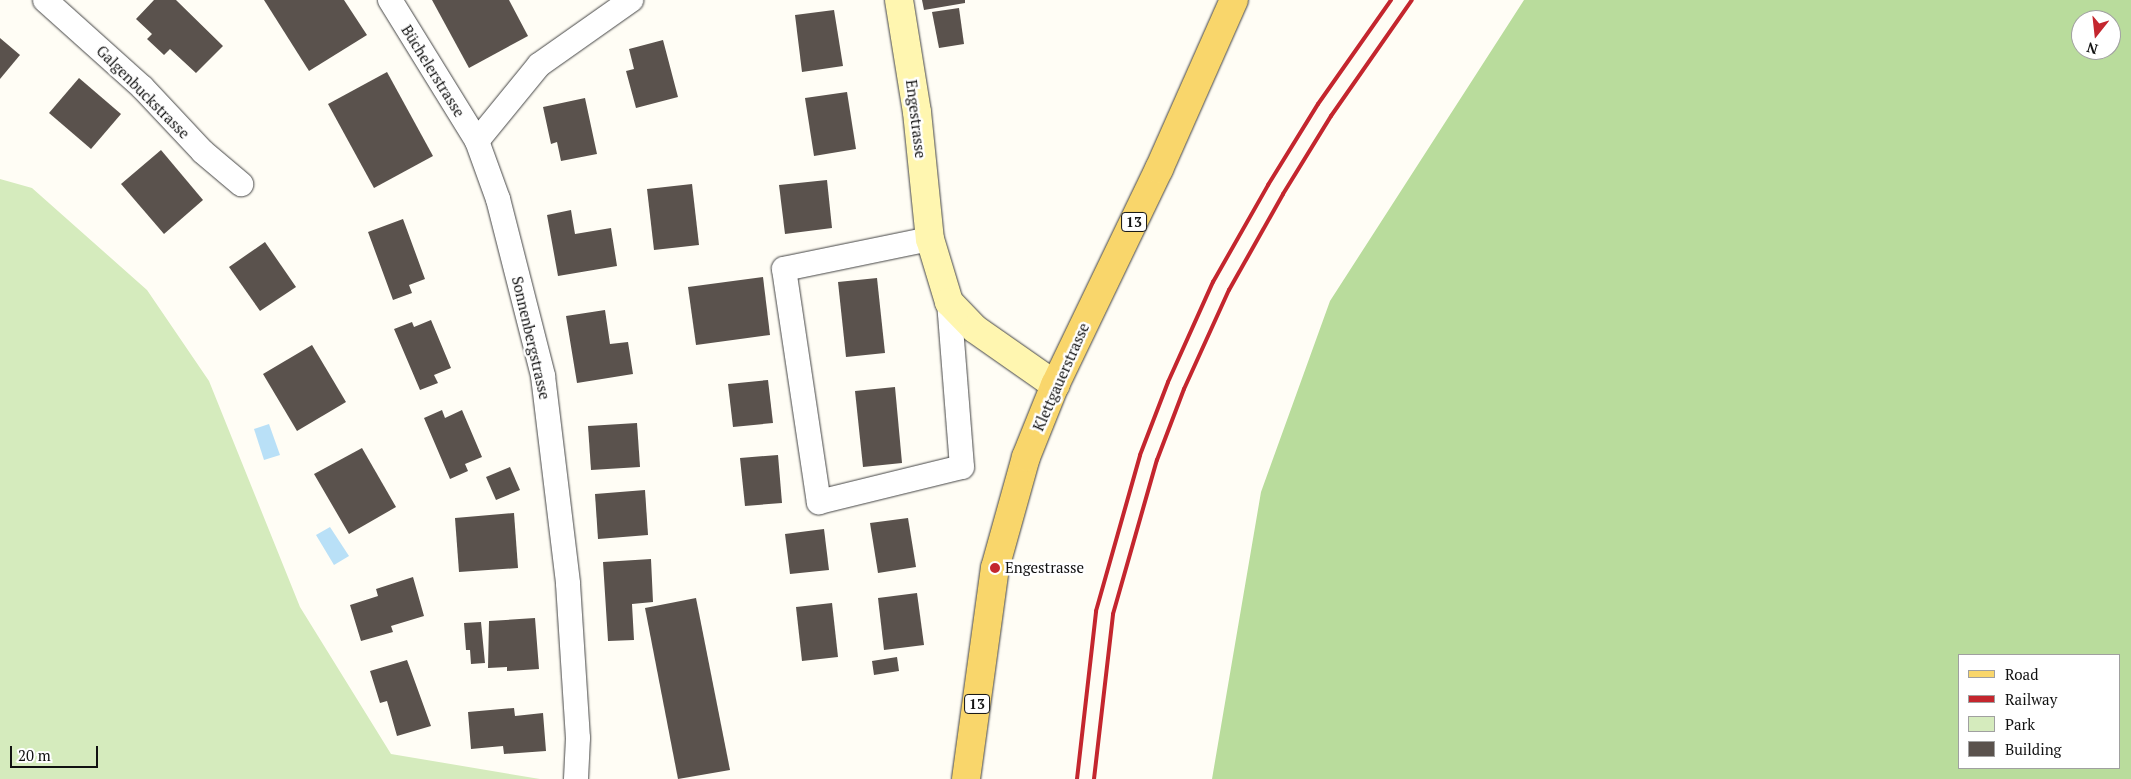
<!DOCTYPE html>
<html>
<head>
<meta charset="utf-8">
<style>
	body { margin:0 }
	#map { position:relative; width:2131px; height:779px; overflow:hidden; background:#fffdf5; font-family:"PT Serif",serif }
	div>[style] { position:absolute }
	[style*='--x'] { left:calc(var(--x)*1px); top:calc(var(--y)*1px); width:calc(var(--w)*1px); rotate:calc(var(--a)*1deg) }
	.green>* { inset:0; background:#d5ebbd }
	.forest>* { inset:0; background:#b9dc9c }
	.water>* { inset:0; background:#b9e0f7 }
	.building>* { inset:0; background:#5a524d }
	.roads { filter:drop-shadow(0 0 1px #444) drop-shadow(0 0 1px #444) }
	.street>* { height:24px; margin:-12px; padding:0 12px; transform-origin:12px; border-radius:12px; background:#fff }
	.secondary>* { height:28px; margin:-14px; padding:0 14px; transform-origin:14px; border-radius:14px; background:#fff6b0 }
	.primary>* { height:28px; margin:-14px; padding:0 14px; transform-origin:14px; border-radius:14px; background:#f9d66b }
	.rail>* { height:4px; margin:-2px; padding:0 2px; transform-origin:2px; border-radius:2px; background:#c4262e }
	.dots>* { width:14px; height:14px; translate:-50% -50%; box-sizing:border-box; border:2px solid #fff; border-radius:50% }
	span { translate:-50% -50%; white-space:nowrap; text-align:center; line-height:1.15; -webkit-text-stroke:5px #fff; paint-order:stroke }
	.shield-label span { padding:1px 4px; background:#fff; border:1px solid; border-radius:4px; -webkit-text-stroke-width:0 }
	.shield-label { font-size:14px; color:#111; font-weight:700 }
	.street-label { font-size:15px; color:#111 }
	.poi-label { font-size:15px; color:#111 }
	.left { translate:0 -50%; text-align:left }
	.legend { position:absolute; left:1958px; top:654px; width:162px; height:115px; box-sizing:border-box; background:#fff; border:1px solid #a0a0a0; margin:0; padding:6px 9px; list-style:none; font-size:15px; color:#111 }
	.legend li { display:flex; align-items:center; gap:10px; height:25px }
	.legend b { width:25px; border:1px solid #a0a0a0 }
	.north { position:absolute; left:2071px; top:10px; width:50px; height:50px; box-sizing:border-box; background:#fff; border:1px solid #a0a0a0; border-radius:50%; rotate:196deg; font-size:14px; font-weight:700; line-height:20px; text-align:center; color:#111 }
	.north::after { content:''; display:block; margin:auto; width:18px; height:22px; background:#c4262e; clip-path:polygon(50% 0,100% 100%,50% 72%,0 100%) }
	.scale { position:absolute; left:10px; top:746px; width:88px; height:22px; box-sizing:border-box; border:2px solid #111; border-top:0; padding-left:6px; font-size:15px; line-height:18px; white-space:nowrap; color:#111; -webkit-text-stroke:4px #fff; paint-order:stroke }
</style>
</head>
<body>
<div id="map">
	<div class="green">
		<i style="clip-path:polygon(0 179px,32px 188px,147px 290px,209px 381px,300px 607px,391px 754px,540px 779px,0 779px)"></i>
	</div>
	<div class="forest">
		<i style="clip-path:polygon(evenodd,1524px 0,2131px 0,2131px 779px,1212px 779px,1261px 492px,1330px 301px,1524px 0,2081px 20px,2111px 20px,2111px 50px,2081px 50px,2081px 20px,1524px 0,1960px 655px,2120px 655px,2120px 768px,1960px 768px,1960px 655px)"></i>
	</div>
	<div class="water">
		<i style="clip-path:polygon(269px 424px,280px 455px,264px 460px,254px 429px)"></i>
		<i style="clip-path:polygon(330px 527px,349px 556px,334px 565px,316px 535px)"></i>
	</div>
	<div class="building">
		<i style="clip-path:polygon(154px 0,176px 0,223px 46px,196px 73px,170px 49px,164px 55px,147px 39px,152px 34px,136px 19px)"></i>
		<i style="clip-path:polygon(264px 0,344px 0,367px 35px,309px 71px)"></i>
		<i style="clip-path:polygon(432px 0,509px 0,528px 36px,469px 68px)"></i>
		<i style="clip-path:polygon(922px 0,965px 0,965px 3px,924px 10px)"></i>
		<i style="clip-path:polygon(959px 8px,964px 44px,939px 48px,932px 12px)"></i>
		<i style="clip-path:polygon(834px 10px,843px 66px,802px 72px,795px 15px)"></i>
		<i style="clip-path:polygon(0 38px,20px 55px,0 79px)"></i>
		<i style="clip-path:polygon(663px 40px,678px 97px,636px 108px,626px 71px,634px 69px,629px 49px)"></i>
		<i style="clip-path:polygon(387px 72px,433px 156px,374px 188px,328px 104px)"></i>
		<i style="clip-path:polygon(79px 78px,121px 114px,91px 149px,49px 113px)"></i>
		<i style="clip-path:polygon(847px 92px,856px 149px,814px 156px,805px 98px)"></i>
		<i style="clip-path:polygon(585px 98px,597px 154px,561px 161px,557px 142px,551px 144px,543px 107px)"></i>
		<i style="clip-path:polygon(161px 150px,203px 200px,164px 234px,121px 184px)"></i>
		<i style="clip-path:polygon(827px 180px,832px 228px,785px 234px,779px 185px)"></i>
		<i style="clip-path:polygon(692px 184px,699px 245px,654px 250px,647px 189px)"></i>
		<i style="clip-path:polygon(571px 210px,575px 234px,611px 228px,617px 266px,558px 276px,547px 215px)"></i>
		<i style="clip-path:polygon(403px 219px,425px 279px,409px 285px,412px 293px,393px 300px,368px 232px)"></i>
		<i style="clip-path:polygon(265px 242px,296px 287px,260px 311px,229px 267px)"></i>
		<i style="clip-path:polygon(763px 277px,770px 335px,696px 345px,688px 287px)"></i>
		<i style="clip-path:polygon(877px 278px,885px 353px,846px 357px,838px 282px)"></i>
		<i style="clip-path:polygon(605px 310px,610px 344px,628px 342px,633px 374px,577px 383px,566px 316px)"></i>
		<i style="clip-path:polygon(431px 320px,451px 368px,434px 375px,438px 383px,420px 390px,394px 329px,412px 322px,414px 327px)"></i>
		<i style="clip-path:polygon(312px 345px,346px 402px,297px 431px,263px 374px)"></i>
		<i style="clip-path:polygon(768px 380px,773px 423px,733px 427px,728px 384px)"></i>
		<i style="clip-path:polygon(895px 387px,902px 463px,863px 467px,855px 391px)"></i>
		<i style="clip-path:polygon(442px 410px,445px 418px,462px 410px,482px 457px,465px 464px,468px 471px,450px 479px,424px 418px)"></i>
		<i style="clip-path:polygon(637px 423px,640px 467px,591px 470px,588px 426px)"></i>
		<i style="clip-path:polygon(362px 448px,396px 507px,349px 534px,314px 474px)"></i>
		<i style="clip-path:polygon(778px 455px,782px 503px,745px 506px,740px 458px)"></i>
		<i style="clip-path:polygon(510px 467px,520px 490px,496px 500px,486px 477px)"></i>
		<i style="clip-path:polygon(645px 490px,648px 535px,598px 539px,595px 494px)"></i>
		<i style="clip-path:polygon(514px 513px,518px 568px,459px 572px,455px 518px)"></i>
		<i style="clip-path:polygon(908px 518px,916px 567px,878px 573px,870px 523px)"></i>
		<i style="clip-path:polygon(824px 529px,829px 570px,790px 574px,785px 534px)"></i>
		<i style="clip-path:polygon(651px 559px,653px 602px,632px 604px,634px 640px,608px 641px,603px 562px)"></i>
		<i style="clip-path:polygon(413px 577px,424px 616px,391px 626px,393px 632px,361px 641px,350px 605px,378px 596px,376px 589px)"></i>
		<i style="clip-path:polygon(917px 593px,924px 645px,884px 650px,878px 598px)"></i>
		<i style="clip-path:polygon(696px 598px,730px 770px,678px 779px,645px 608px)"></i>
		<i style="clip-path:polygon(832px 603px,838px 657px,802px 661px,796px 607px)"></i>
		<i style="clip-path:polygon(535px 618px,539px 669px,507px 671px,507px 667px,488px 668px,489px 621px)"></i>
		<i style="clip-path:polygon(481px 622px,485px 663px,471px 664px,470px 650px,466px 650px,464px 623px)"></i>
		<i style="clip-path:polygon(897px 657px,899px 671px,874px 675px,872px 661px)"></i>
		<i style="clip-path:polygon(407px 660px,431px 726px,397px 736px,387px 701px,380px 703px,370px 671px)"></i>
		<i style="clip-path:polygon(514px 708px,515px 716px,543px 713px,546px 751px,504px 754px,503px 746px,471px 749px,468px 712px)"></i>
	</div>
	<div class="roads">
		<div class="street">
			<i style="--x:45;--y:0;--w:130;--a:41.9"></i>
			<i style="--x:142;--y:87;--w:89;--a:46.8"></i>
			<i style="--x:203;--y:152;--w:50;--a:40.1"></i>
			<i style="--x:390;--y:0;--w:166;--a:58.3"></i>
			<i style="--x:477;--y:141;--w:62;--a:70.1"></i>
			<i style="--x:498;--y:199;--w:183;--a:75.7"></i>
			<i style="--x:543;--y:376;--w:209;--a:83.1"></i>
			<i style="--x:568;--y:584;--w:154;--a:86.3"></i>
			<i style="--x:578;--y:738;--w:41;--a:92.8"></i>
			<i style="--x:477;--y:141;--w:98;--a:-50.8"></i>
			<i style="--x:539;--y:65;--w:113;--a:-35.2"></i>
			<i style="--x:930;--y:239;--w:149;--a:168.4"></i>
			<i style="--x:784;--y:269;--w:236;--a:81.5"></i>
			<i style="--x:819;--y:502;--w:147;--a:-13.8"></i>
			<i style="--x:962;--y:467;--w:166;--a:-94.5"></i>
		</div>
		<div class="secondary">
			<i style="--x:899;--y:0;--w:113;--a:80.9"></i>
			<i style="--x:917;--y:112;--w:128;--a:84.2"></i>
			<i style="--x:930;--y:239;--w:66;--a:73.2"></i>
			<i style="--x:949;--y:302;--w:37;--a:46"></i>
			<i style="--x:975;--y:329;--w:98;--a:35"></i>
		</div>
		<div class="primary">
			<i style="--x:966;--y:779;--w:213;--a:-82.2"></i>
			<i style="--x:995;--y:568;--w:115;--a:-74.4"></i>
			<i style="--x:1026;--y:457;--w:78;--a:-68.1"></i>
			<i style="--x:1055;--y:385;--w:240;--a:-64.3"></i>
			<i style="--x:1159;--y:169;--w:185;--a:-66.1"></i>
		</div>
	</div>
	<div class="rail">
		<i style="--x:1077;--y:779;--w:169;--a:-83.5"></i>
		<i style="--x:1096;--y:611;--w:162;--a:-74.2"></i>
		<i style="--x:1140;--y:455;--w:78;--a:-69"></i>
		<i style="--x:1168;--y:382;--w:110;--a:-65.8"></i>
		<i style="--x:1213;--y:282;--w:112;--a:-60.4"></i>
		<i style="--x:1268;--y:185;--w:95;--a:-58.3"></i>
		<i style="--x:1318;--y:104;--w:127;--a:-54.9"></i>
		<i style="--x:1094;--y:779;--w:166;--a:-83.4"></i>
		<i style="--x:1113;--y:614;--w:160;--a:-74.1"></i>
		<i style="--x:1157;--y:460;--w:76;--a:-69.2"></i>
		<i style="--x:1184;--y:389;--w:109;--a:-65.6"></i>
		<i style="--x:1229;--y:290;--w:110;--a:-60.6"></i>
		<i style="--x:1283;--y:194;--w:92;--a:-58.4"></i>
		<i style="--x:1331;--y:116;--w:141;--a:-55.1"></i>
	</div>
	<div class="dots">
		<i style="left:995px;top:568px;background:#c4262e"></i>
	</div>
	<div class="shield-label">
		<span style="left:1134px;top:222px">13</span>
		<span style="left:977px;top:704px">13</span>
	</div>
	<div class="street-label">
		<span style="left:433px;top:71px;rotate:58deg">Büchelerstrasse</span>
		<span style="left:143px;top:92px;rotate:45deg">Galgenbuckstrasse</span>
		<span style="left:916px;top:119px;rotate:83deg">Engestrasse</span>
		<span style="left:531px;top:338px;rotate:77deg">Sonnenbergstrasse</span>
		<span style="left:1061px;top:377px;rotate:-66deg">Klettgauerstrasse</span>
	</div>
	<div class="poi-label">
		<span class="left" style="left:1005px;top:568px">Engestrasse</span>
	</div>
	<ul class="legend">
	<li><b style="height:6px;background:#f9d66b"></b>Road</li>
	<li><b style="height:6px;background:#c4262e"></b>Railway</li>
	<li><b style="height:14px;background:#d5ebbd"></b>Park</li>
	<li><b style="height:14px;background:#5a524d"></b>Building</li>
	</ul>
	<div class="north">N</div>
	<div class="scale">20 m</div>
</div>
</body>
</html>
